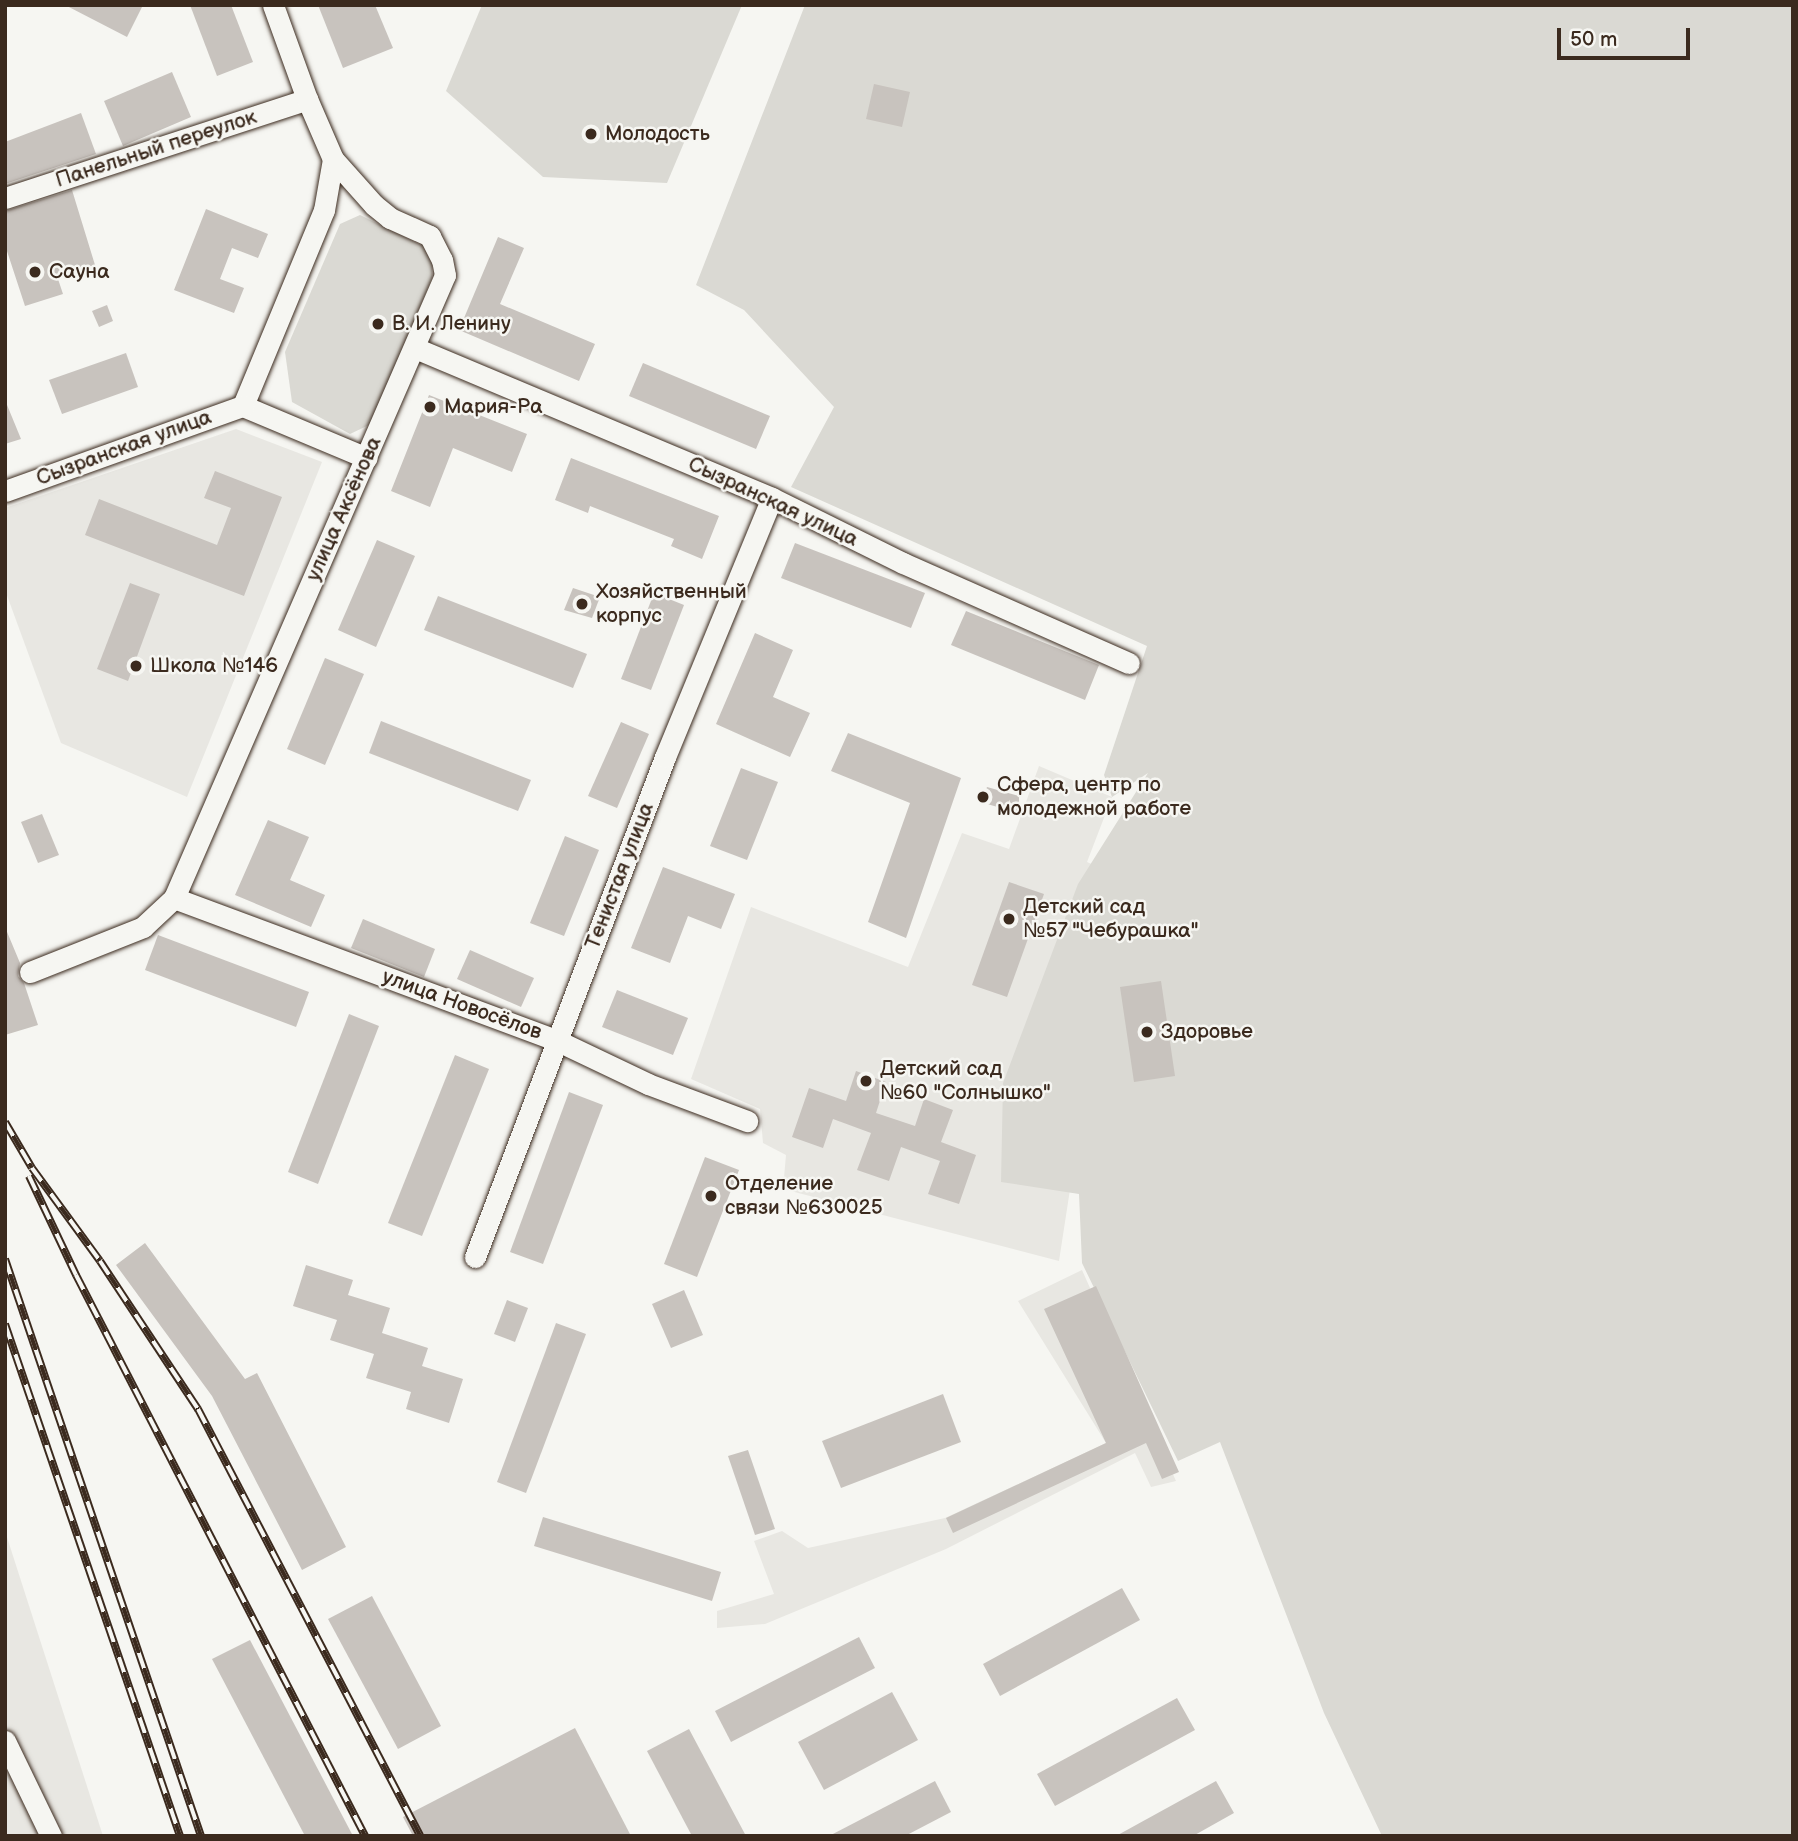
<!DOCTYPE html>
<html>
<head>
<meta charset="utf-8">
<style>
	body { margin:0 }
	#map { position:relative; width:1798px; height:1841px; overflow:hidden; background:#f6f6f2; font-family:"Balsamiq Sans",sans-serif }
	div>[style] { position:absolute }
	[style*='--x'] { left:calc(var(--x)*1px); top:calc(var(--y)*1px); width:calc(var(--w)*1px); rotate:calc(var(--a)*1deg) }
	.built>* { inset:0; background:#e8e7e2 }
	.green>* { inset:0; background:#dad9d3 }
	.building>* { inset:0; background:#c8c3be }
	.roads { filter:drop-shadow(0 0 2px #3b2a1e) drop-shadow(0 0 2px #3b2a1e) }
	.street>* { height:21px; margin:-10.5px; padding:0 10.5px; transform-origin:10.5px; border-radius:10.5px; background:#f6f6f2 }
	.rail>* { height:8px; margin-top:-4px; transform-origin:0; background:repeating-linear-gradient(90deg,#f6f6f2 0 16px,#3b2a1e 0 32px); box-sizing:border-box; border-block:2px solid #3b2a1e }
	.dots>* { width:19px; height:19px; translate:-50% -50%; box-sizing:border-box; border:4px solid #f6f6f2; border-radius:50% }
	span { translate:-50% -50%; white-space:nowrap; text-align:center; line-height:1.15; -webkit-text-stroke:5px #f6f6f2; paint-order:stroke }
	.poi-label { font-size:21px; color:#3b2a1e }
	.left { translate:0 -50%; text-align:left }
	.street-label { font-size:21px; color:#3b2a1e }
	.frame { position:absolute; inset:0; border:7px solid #3b2a1e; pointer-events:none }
	.scale { position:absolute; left:1557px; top:28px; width:133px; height:32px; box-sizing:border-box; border:4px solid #3b2a1e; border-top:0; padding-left:9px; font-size:21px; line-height:24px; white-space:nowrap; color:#3b2a1e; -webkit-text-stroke:5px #f6f6f2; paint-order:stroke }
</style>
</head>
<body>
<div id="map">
	<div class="built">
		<i style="clip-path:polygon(236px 429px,322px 462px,187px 797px,61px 743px,5px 590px,5px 508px)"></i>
		<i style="clip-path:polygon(1039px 766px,1112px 797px,1087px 862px,1107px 871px,1079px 1131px,1059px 1261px,783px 1189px,786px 1155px,763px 1143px,760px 1109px,691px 1079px,751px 907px,908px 967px,962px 833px,1009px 849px)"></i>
		<i style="clip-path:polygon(1082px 1270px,1176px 1481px,1151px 1487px,1135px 1453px,946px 1549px,765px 1624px,717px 1628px,717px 1611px,774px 1594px,754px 1541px,782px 1531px,808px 1548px,945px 1518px,1106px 1443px,1018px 1301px)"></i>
		<i style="clip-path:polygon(5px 1531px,103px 1836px,5px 1836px)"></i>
	</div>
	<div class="green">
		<i style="clip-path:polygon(482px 5px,742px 5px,667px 183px,543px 177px,446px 91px)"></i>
		<i style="clip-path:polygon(805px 5px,1793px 5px,1793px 1836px,1382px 1836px,1324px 1713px,1220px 1442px,1178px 1461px,1082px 1263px,1079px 1194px,1001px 1182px,1003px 1083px,1078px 884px,1148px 773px,1112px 797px,1104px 775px,1147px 646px,791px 487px,834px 407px,744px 310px,696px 285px)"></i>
		<i style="clip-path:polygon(360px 215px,423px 246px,432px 263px,432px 278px,371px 424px,350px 434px,292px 402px,285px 352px,340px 224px)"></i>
	</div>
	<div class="building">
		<i style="clip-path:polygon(65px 5px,143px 5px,127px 37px)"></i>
		<i style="clip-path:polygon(190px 5px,231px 5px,253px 62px,217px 76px)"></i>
		<i style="clip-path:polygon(318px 5px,375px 5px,393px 48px,343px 68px)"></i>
		<i style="clip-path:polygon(172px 72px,191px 117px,123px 146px,104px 101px)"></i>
		<i style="clip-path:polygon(874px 84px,910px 92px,902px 127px,866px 119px)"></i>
		<i style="clip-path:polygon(81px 113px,96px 154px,5px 184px,5px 142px)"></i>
		<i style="clip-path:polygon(72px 190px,95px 265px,57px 276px,63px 294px,25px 306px,5px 245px,5px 211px)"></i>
		<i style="clip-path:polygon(206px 209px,268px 234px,258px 258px,232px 248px,220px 279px,244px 288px,234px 313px,174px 290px)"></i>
		<i style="clip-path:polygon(498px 237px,524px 248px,500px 304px,595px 344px,579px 381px,459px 330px)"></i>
		<i style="clip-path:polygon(107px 305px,113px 321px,99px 327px,92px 311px)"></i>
		<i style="clip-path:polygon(126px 353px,138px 387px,62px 414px,49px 380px)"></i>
		<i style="clip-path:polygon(643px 363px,770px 416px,756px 449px,629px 396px)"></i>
		<i style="clip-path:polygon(429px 395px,527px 434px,512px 472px,453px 448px,430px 507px,391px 491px)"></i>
		<i style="clip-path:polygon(5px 400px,21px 439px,5px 444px)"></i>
		<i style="clip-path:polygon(571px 458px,719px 516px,702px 559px,671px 546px,674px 539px,590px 506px,588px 513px,555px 500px)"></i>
		<i style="clip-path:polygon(215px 471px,282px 497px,244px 596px,85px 535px,99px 499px,217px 545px,231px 508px,204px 498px)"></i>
		<i style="clip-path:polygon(377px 540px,415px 556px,376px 647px,338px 630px)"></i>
		<i style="clip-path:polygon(795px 543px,925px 593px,911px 628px,781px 578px)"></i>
		<i style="clip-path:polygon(130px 583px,160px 594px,128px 681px,97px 669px)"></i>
		<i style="clip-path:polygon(573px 588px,600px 597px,592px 618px,564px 610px)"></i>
		<i style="clip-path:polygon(654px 593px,684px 605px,651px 690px,621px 679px)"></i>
		<i style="clip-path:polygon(438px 596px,587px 654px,573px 688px,424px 630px)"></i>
		<i style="clip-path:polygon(966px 611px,1099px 665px,1085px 700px,951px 645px)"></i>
		<i style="clip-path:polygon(755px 633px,793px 650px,773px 697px,810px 713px,790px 757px,716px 724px)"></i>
		<i style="clip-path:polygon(325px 658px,364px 674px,325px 765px,287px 749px)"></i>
		<i style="clip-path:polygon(381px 721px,531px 780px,518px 811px,369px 753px)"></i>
		<i style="clip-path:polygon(621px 722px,649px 734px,617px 808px,588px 796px)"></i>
		<i style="clip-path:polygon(848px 733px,961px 778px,906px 938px,868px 922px,910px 803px,831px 771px)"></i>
		<i style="clip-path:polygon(741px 768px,778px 782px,747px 860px,710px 846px)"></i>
		<i style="clip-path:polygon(987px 787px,1019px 796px,1019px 813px,980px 802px)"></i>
		<i style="clip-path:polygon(42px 814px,59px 855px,38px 863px,21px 822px)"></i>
		<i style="clip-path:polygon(268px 820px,309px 837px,290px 880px,325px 895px,311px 927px,235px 895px)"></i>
		<i style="clip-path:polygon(565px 836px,599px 850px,564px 936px,530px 923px)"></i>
		<i style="clip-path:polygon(663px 867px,735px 894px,721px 929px,688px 916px,670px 963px,631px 948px)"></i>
		<i style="clip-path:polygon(1009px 882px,1044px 894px,1007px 997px,972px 985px)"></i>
		<i style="clip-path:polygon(363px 919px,435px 949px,424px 977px,351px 948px)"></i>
		<i style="clip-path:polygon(5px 927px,20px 963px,18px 976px,24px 983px,38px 1025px,5px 1035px)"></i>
		<i style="clip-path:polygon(158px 935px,309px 992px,296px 1027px,145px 970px)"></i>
		<i style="clip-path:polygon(470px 950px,534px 978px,521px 1007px,457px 979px)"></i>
		<i style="clip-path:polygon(1161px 981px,1175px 1076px,1134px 1082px,1120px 987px)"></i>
		<i style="clip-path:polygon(617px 990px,688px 1018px,673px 1055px,602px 1027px)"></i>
		<i style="clip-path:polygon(349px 1014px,379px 1026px,318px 1184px,288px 1172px)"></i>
		<i style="clip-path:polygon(455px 1055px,489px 1069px,422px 1236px,388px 1223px)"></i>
		<i style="clip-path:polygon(856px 1071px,886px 1082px,876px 1113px,915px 1126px,924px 1099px,953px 1110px,941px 1142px,976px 1155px,959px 1204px,928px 1194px,940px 1161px,901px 1147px,889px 1181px,857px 1170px,871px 1133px,833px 1119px,823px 1148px,792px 1137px,809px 1088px,846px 1101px)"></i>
		<i style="clip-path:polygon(569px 1092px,603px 1105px,543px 1264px,510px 1252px)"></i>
		<i style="clip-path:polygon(705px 1157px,739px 1170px,697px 1277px,664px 1264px)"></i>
		<i style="clip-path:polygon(145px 1243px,245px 1379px,257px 1373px,346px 1547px,302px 1570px,212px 1396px,116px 1265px)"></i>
		<i style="clip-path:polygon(306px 1265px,353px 1280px,348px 1295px,390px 1308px,382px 1333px,428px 1348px,422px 1366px,463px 1379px,449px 1423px,406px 1409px,411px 1392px,366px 1378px,374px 1354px,330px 1340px,337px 1320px,293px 1306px)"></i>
		<i style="clip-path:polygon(1096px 1286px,1179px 1472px,1162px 1479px,1146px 1443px,953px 1533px,946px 1518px,1106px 1443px,1044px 1309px)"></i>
		<i style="clip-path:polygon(684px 1290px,703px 1335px,671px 1348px,652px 1304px)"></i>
		<i style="clip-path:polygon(507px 1300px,528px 1308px,515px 1342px,494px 1334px)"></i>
		<i style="clip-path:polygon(556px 1323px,586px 1334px,526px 1493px,497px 1482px)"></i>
		<i style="clip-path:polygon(943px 1394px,961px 1442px,841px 1488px,822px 1441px)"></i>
		<i style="clip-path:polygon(748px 1450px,775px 1529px,755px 1535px,728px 1456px)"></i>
		<i style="clip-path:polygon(543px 1517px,721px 1572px,712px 1601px,534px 1546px)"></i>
		<i style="clip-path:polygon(1122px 1588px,1140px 1620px,1000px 1696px,983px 1664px)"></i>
		<i style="clip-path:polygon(372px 1596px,441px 1726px,398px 1749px,328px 1619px)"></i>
		<i style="clip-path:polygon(859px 1637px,875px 1668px,731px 1742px,715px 1711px)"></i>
		<i style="clip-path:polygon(250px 1640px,353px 1836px,305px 1836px,212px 1659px)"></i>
		<i style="clip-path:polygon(892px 1692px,918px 1740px,824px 1790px,798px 1742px)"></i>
		<i style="clip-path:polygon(1177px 1698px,1195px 1730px,1055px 1806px,1037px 1774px)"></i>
		<i style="clip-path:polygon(575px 1728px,631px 1836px,413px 1836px,403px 1817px)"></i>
		<i style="clip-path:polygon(689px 1729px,746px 1836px,692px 1836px,647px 1751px)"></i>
		<i style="clip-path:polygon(935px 1781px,951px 1812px,905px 1836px,829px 1836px)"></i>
		<i style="clip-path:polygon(1216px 1781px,1234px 1813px,1193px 1836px,1116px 1836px)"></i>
	</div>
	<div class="roads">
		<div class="street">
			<i style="--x:333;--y:159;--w:52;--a:100"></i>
			<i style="--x:324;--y:210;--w:212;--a:112.5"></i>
			<i style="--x:243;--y:406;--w:134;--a:22.8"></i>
			<i style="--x:5;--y:198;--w:318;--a:-18.1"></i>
			<i style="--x:415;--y:348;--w:387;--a:22.8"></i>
			<i style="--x:772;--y:498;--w:146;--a:26.4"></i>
			<i style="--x:903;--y:563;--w:247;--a:23.9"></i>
			<i style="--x:5;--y:491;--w:253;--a:-19.7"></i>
			<i style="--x:174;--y:898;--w:410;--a:20.4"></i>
			<i style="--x:558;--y:1041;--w:100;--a:25.5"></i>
			<i style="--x:648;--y:1084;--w:106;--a:20.5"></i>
			<i style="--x:30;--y:972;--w:122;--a:-21.7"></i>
			<i style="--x:143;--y:927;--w:42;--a:-43.1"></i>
			<i style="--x:174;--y:898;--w:679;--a:-66.49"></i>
			<i style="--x:445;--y:275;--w:15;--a:-101"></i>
			<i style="--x:442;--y:260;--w:27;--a:-117"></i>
			<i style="--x:430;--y:236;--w:44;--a:-155.8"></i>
			<i style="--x:390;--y:218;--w:21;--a:-141"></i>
			<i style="--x:374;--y:205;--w:62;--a:-131.7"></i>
			<i style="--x:333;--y:159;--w:65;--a:-113.4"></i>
			<i style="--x:307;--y:99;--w:100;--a:-109.9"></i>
			<i style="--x:475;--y:1257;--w:535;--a:-69.19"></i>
			<i style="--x:665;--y:757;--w:280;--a:-67.6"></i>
			<i style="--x:5;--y:1741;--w:106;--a:64.2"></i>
		</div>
	</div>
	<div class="rail">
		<i style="--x:5;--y:1122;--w:53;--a:59.6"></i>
		<i style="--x:32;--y:1168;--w:115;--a:53.8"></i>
		<i style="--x:100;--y:1261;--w:178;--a:56.5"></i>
		<i style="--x:198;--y:1409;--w:481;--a:62.5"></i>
		<i style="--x:29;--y:1176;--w:110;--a:64.6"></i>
		<i style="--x:76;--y:1275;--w:631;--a:62.74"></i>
		<i style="--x:5;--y:1259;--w:609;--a:71.24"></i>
		<i style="--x:5;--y:1324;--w:541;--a:71.13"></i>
	</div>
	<div class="dots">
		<i style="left:591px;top:134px;background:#3b2a1e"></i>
		<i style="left:35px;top:272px;background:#3b2a1e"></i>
		<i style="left:378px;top:324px;background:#3b2a1e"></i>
		<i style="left:430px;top:407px;background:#3b2a1e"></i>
		<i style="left:582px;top:604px;background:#3b2a1e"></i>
		<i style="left:136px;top:666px;background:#3b2a1e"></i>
		<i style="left:983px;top:797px;background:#3b2a1e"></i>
		<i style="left:1009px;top:919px;background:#3b2a1e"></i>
		<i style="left:1147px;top:1032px;background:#3b2a1e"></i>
		<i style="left:866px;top:1081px;background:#3b2a1e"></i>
		<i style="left:711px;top:1196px;background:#3b2a1e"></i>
	</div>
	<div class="poi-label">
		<span class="left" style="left:605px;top:134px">Молодость</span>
		<span class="left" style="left:49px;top:272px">Сауна</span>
		<span class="left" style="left:392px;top:324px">В. И. Ленину</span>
		<span class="left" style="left:444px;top:407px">Мария-Ра</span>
		<span class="left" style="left:596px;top:604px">Хозяйственный<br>корпус</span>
		<span class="left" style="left:150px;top:666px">Школа №146</span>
		<span class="left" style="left:997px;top:797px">Сфера, центр по<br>молодежной работе</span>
		<span class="left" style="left:1023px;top:919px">Детский сад<br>№57 "Чебурашка"</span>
		<span class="left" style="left:1161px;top:1032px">Здоровье</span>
		<span class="left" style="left:880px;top:1081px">Детский сад<br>№60 "Солнышко"</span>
		<span class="left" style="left:725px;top:1196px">Отделение<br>связи №630025</span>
	</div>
	<div class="street-label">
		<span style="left:156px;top:149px;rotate:-18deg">Панельный переулок</span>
		<span style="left:124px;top:448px;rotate:-20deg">Сызранская улица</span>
		<span style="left:773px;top:502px;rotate:25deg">Сызранская улица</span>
		<span style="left:344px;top:509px;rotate:-66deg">улица Аксёнова</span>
		<span style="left:620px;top:876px;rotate:-69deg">Тенистая улица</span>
		<span style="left:462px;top:1005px;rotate:20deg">улица Новосёлов</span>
	</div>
	<div class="frame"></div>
	<div class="scale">50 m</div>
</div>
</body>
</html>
